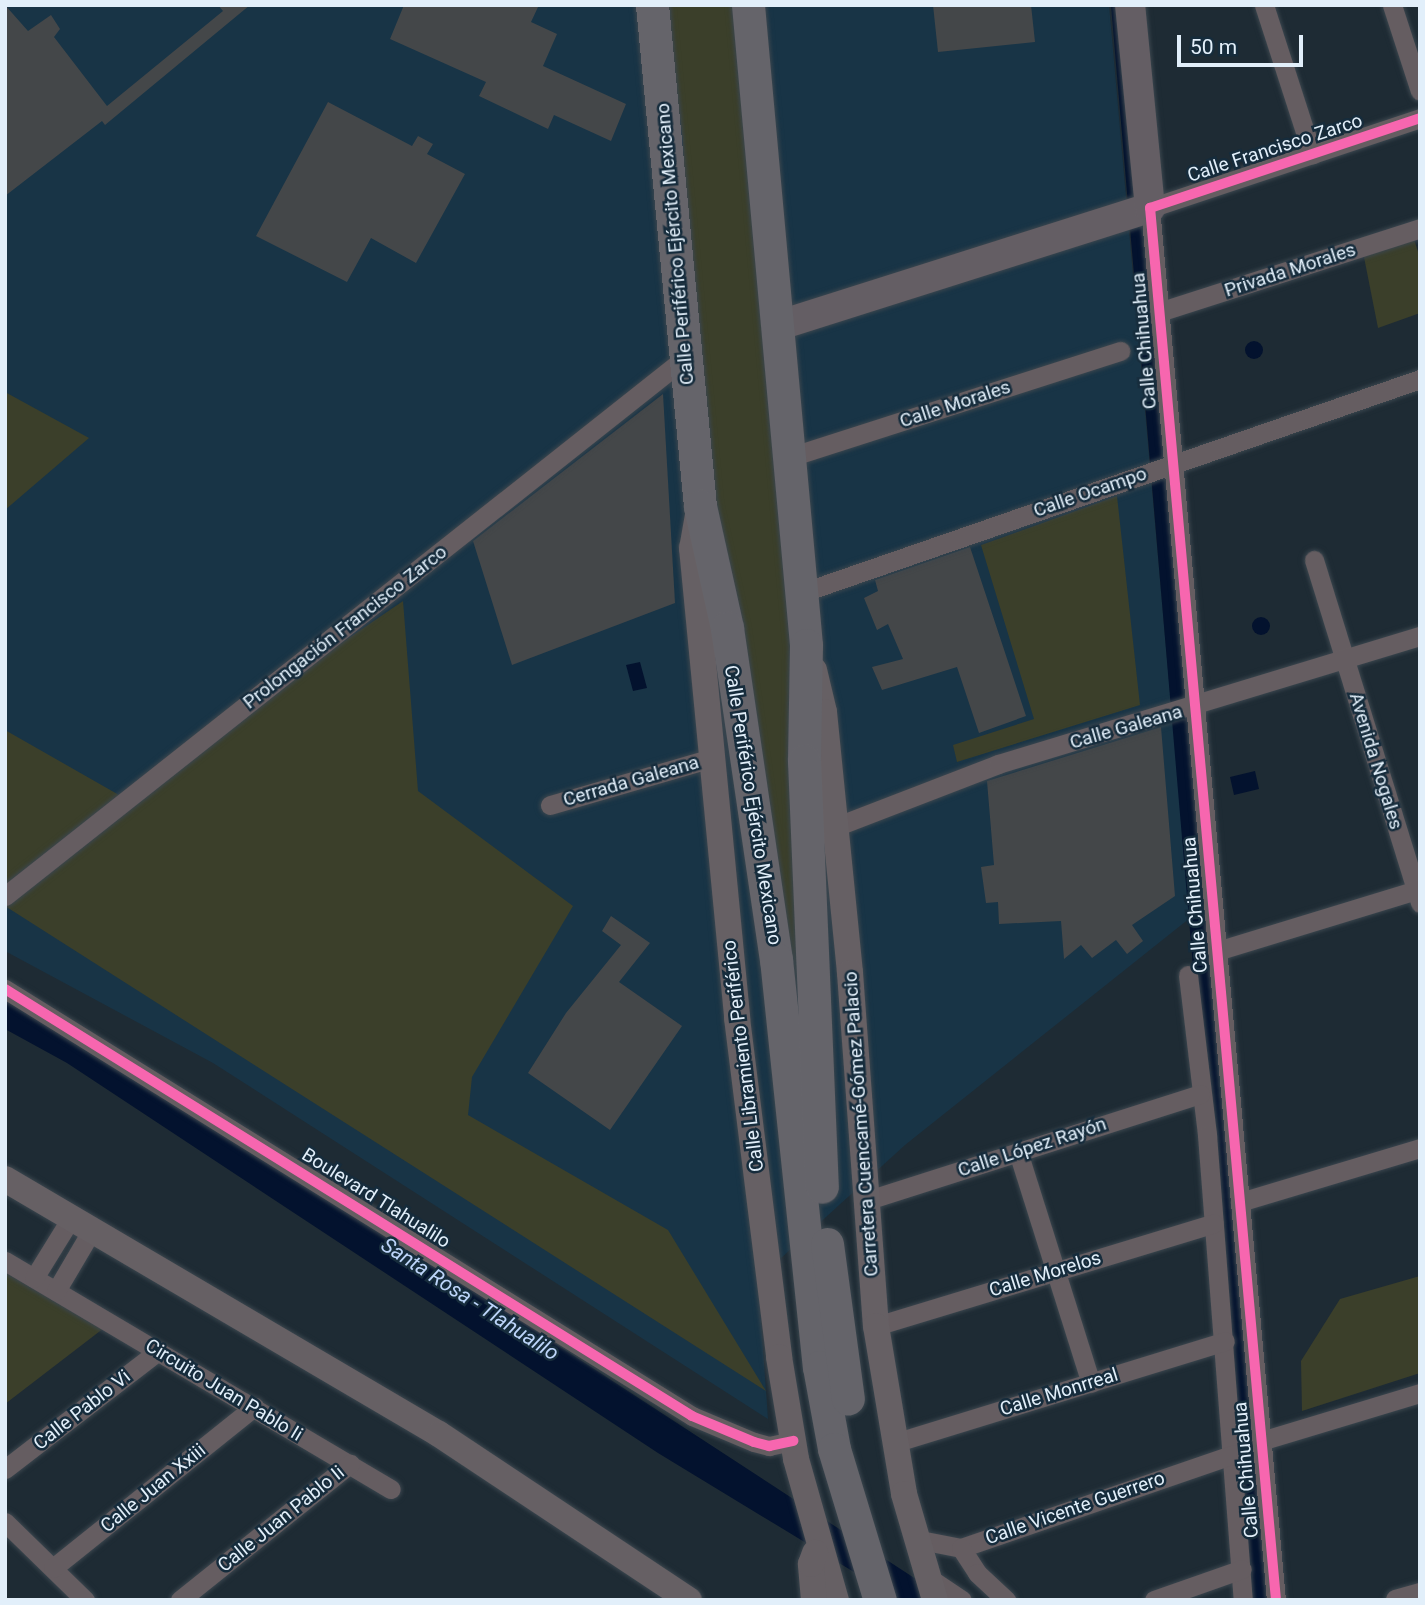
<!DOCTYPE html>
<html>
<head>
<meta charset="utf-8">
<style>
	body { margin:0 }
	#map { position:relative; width:1425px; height:1605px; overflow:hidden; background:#1e2b34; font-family:Roboto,sans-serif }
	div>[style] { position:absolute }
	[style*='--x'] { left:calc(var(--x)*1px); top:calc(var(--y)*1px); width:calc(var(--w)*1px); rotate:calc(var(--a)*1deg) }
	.built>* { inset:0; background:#183446 }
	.green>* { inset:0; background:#3b3f2a }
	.water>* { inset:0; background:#03122e }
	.round { border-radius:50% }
	.building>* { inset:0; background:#444749 }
	.roads { filter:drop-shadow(0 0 2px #3b464e) drop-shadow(0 0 2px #3b464e) }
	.street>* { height:19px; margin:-9.5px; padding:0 9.5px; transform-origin:9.5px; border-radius:9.5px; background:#655d61 }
	.secondary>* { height:26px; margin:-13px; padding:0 13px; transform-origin:13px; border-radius:13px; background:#666064 }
	.primary>* { height:30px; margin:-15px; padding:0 15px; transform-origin:15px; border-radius:15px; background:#645e64 }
	.highway>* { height:33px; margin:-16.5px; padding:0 16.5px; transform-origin:16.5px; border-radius:16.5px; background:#65646a }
	.cycleway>* { height:10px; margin:-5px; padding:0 5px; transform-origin:5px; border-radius:5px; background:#f766af }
	span { translate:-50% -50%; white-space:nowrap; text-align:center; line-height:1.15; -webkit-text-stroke:5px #162c3c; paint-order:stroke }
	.street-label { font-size:19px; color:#e2effa }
	.water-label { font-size:21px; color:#bdd5fa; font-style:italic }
	.frame { position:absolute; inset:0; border:7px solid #e2effa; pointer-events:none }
	.scale { position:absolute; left:1177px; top:35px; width:126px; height:32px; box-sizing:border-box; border:4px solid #e2effa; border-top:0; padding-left:9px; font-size:21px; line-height:24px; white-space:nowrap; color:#e2effa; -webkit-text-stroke:5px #162c3c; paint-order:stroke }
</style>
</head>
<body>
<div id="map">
	<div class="built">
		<i style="clip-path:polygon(5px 5px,1109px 5px,1190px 918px,905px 1145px,758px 1279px,768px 1419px,213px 1063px,5px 951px)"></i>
	</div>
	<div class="green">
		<i style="clip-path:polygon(665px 5px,758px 5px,815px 1117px,718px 549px,688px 280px,683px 141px)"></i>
		<i style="clip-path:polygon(1413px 236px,1420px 258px,1420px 313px,1378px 328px,1364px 257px)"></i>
		<i style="clip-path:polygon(5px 392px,89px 438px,5px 510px)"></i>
		<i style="clip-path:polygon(1117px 496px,1140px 705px,957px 762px,953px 745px,1034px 719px,981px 545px)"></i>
		<i style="clip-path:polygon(403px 601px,418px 791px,573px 906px,472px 1077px,468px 1115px,668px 1230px,766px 1391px,5px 906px,5px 730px,119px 795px)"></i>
		<i style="clip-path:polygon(5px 1270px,104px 1328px,5px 1404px)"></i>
		<i style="clip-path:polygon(1420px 1276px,1420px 1373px,1302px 1411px,1301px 1361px,1340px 1299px)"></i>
	</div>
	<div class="water">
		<i style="clip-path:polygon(1111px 5px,1124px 5px,1272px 1600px,1247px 1600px)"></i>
		<i class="round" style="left:1245px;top:341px;width:18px;height:18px"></i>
		<i class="round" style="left:1252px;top:617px;width:18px;height:18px"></i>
		<i style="clip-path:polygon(640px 662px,647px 688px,633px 691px,626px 665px)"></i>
		<i style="clip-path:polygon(1255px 771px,1259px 789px,1234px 795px,1230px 777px)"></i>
		<i style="clip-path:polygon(5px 997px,92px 1041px,948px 1600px,900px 1600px,658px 1453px,67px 1063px,5px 1029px)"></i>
	</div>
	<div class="building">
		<i style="clip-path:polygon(5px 5px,28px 31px,51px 15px,60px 29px,54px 37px,107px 106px,223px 11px,218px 5px,250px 5px,105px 125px,102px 121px,5px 196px)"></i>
		<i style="clip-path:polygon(404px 5px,539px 5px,531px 22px,557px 34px,543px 66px,626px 104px,611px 141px,554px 115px,548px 129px,479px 96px,486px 82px,390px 39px)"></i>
		<i style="clip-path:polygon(933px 5px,1031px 5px,1035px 42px,938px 52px)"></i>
		<i style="clip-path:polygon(328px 102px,412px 146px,418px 136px,433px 144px,427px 154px,465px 174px,416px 263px,371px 238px,347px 282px,256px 236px)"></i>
		<i style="clip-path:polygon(663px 394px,675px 603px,512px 665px,473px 541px)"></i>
		<i style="clip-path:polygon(970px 547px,1026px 716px,979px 733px,957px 667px,882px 690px,872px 667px,903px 659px,888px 624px,877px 630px,864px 598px,878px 591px,875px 580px)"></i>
		<i style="clip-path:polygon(1161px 727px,1175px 896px,1132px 925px,1143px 941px,1127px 954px,1116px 940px,1092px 958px,1081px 945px,1064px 959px,1061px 921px,999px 924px,998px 902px,986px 903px,981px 867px,994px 865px,987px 781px)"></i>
		<i style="clip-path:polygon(611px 916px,650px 943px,619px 982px,682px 1026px,610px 1130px,528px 1073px,566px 1013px,621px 945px,602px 931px)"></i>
	</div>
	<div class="roads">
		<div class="street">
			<i style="--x:1264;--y:5;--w:157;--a:72.1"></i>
			<i style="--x:1392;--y:5;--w:90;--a:72"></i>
			<i style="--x:1159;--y:312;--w:274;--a:-17.8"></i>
			<i style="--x:790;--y:457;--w:347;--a:-17.8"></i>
			<i style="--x:1314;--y:560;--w:359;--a:72.8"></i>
			<i style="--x:801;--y:593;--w:655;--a:-19.07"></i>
			<i style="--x:550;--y:805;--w:169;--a:-16.2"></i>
			<i style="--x:835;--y:827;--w:175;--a:-21.1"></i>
			<i style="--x:998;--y:764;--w:441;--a:-16.9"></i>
			<i style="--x:5;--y:896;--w:867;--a:-38.35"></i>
			<i style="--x:1217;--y:951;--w:212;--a:-17"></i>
			<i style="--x:1188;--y:975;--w:161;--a:83.2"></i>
			<i style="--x:1207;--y:1135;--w:466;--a:85.6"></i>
			<i style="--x:5;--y:989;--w:809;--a:31.86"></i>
			<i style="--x:692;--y:1416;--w:67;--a:22.8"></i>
			<i style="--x:754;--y:1442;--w:16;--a:15"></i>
			<i style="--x:769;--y:1446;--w:25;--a:-12"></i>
			<i style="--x:1018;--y:1152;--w:242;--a:72.5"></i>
			<i style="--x:865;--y:1201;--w:352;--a:-17.7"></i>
			<i style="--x:1240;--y:1202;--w:188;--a:-16.7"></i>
			<i style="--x:5;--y:1261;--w:448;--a:30.6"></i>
			<i style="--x:34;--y:1278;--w:70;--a:-58.3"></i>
			<i style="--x:56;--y:1291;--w:71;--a:-59.5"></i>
			<i style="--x:876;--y:1326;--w:353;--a:-16.9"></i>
			<i style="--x:1261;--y:1441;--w:166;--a:-16.8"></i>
			<i style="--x:894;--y:1443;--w:346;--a:-17.1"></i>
			<i style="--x:5;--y:1469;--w:193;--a:-37.6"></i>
			<i style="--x:5;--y:1522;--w:112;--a:44.3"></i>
			<i style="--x:915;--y:1539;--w:47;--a:11.1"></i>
			<i style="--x:961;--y:1548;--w:289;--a:-19"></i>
			<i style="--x:961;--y:1548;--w:30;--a:57"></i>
			<i style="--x:977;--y:1573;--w:40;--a:43"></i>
			<i style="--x:53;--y:1568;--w:258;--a:-38.7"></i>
			<i style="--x:926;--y:1576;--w:43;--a:33.7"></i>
			<i style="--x:1395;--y:1599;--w:26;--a:-16"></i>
			<i style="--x:180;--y:1600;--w:218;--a:-38.7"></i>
			<i style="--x:1154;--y:1600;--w:93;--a:-19.4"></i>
			<i style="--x:1276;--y:1600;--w:1398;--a:-95.17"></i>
			<i style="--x:1150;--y:208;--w:285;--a:-18.4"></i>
		</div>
		<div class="secondary">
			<i style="--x:698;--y:515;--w:34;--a:100"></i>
			<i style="--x:692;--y:548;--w:472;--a:84.5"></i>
			<i style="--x:737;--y:1018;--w:342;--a:82.9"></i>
			<i style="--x:779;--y:1357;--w:103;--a:80.5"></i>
			<i style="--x:796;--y:1459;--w:147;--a:74.2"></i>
			<i style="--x:814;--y:670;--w:43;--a:76.6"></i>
			<i style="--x:824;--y:712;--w:262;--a:84.3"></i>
			<i style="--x:850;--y:973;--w:354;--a:85.8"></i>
			<i style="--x:876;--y:1326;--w:170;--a:80.5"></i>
			<i style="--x:904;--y:1494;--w:110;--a:73.7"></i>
			<i style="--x:5;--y:1179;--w:503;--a:30.44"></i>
			<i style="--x:439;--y:1434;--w:300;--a:33.6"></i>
			<i style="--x:814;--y:1600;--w:36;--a:-95"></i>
			<i style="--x:811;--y:1564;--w:12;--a:-70"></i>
		</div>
		<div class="primary">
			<i style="--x:777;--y:326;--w:391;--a:-17.6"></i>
			<i style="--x:1150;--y:208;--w:204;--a:-95.6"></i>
		</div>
		<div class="highway">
			<i style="--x:652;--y:5;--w:503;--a:84.53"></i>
			<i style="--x:700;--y:506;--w:125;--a:77.5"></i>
			<i style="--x:727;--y:628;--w:335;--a:81.6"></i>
			<i style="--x:776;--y:959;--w:410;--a:84"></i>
			<i style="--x:819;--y:1367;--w:83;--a:79.6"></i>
			<i style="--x:834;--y:1449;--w:158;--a:73.1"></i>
			<i style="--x:748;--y:5;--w:643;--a:84.82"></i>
			<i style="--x:806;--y:645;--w:116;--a:91"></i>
			<i style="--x:804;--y:761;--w:426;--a:87.6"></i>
			<i style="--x:827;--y:1244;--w:156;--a:82.3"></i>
		</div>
	</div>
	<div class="cycleway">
		<i style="--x:5;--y:989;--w:809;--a:31.86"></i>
		<i style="--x:692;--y:1416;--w:67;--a:22.8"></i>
		<i style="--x:754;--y:1442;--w:16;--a:15"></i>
		<i style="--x:769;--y:1446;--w:25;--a:-12"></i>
		<i style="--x:1276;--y:1600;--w:1398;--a:-95.17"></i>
		<i style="--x:1150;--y:208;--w:285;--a:-18.4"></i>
	</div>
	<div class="street-label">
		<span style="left:1275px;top:148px;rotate:-18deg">Calle Francisco Zarco</span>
		<span style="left:675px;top:244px;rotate:-95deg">Calle Periférico Ejército Mexicano</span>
		<span style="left:1290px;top:270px;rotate:-18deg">Privada Morales</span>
		<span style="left:1144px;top:341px;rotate:-95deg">Calle Chihuahua</span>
		<span style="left:955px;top:404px;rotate:-18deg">Calle Morales</span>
		<span style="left:1090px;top:492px;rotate:-19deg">Calle Ocampo</span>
		<span style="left:345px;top:627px;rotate:-38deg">Prolongación Francisco Zarco</span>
		<span style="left:1126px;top:727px;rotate:-16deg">Calle Galeana</span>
		<span style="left:1376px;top:761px;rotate:73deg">Avenida Nogales</span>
		<span style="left:631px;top:781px;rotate:-16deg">Cerrada Galeana</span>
		<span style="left:753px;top:805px;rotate:81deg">Calle Periférico Ejército Mexicano</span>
		<span style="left:1195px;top:905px;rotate:-95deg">Calle Chihuahua</span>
		<span style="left:743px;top:1056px;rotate:-97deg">Calle Libramiento Periférico</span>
		<span style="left:861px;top:1124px;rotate:-94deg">Carretera Cuencamé-Gómez Palacio</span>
		<span style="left:1032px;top:1147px;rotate:-18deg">Calle López Rayón</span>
		<span style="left:376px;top:1198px;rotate:32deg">Boulevard Tlahualilo</span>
		<span style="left:1045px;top:1274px;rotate:-17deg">Calle Morelos</span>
		<span style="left:224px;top:1390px;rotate:31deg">Circuito Juan Pablo Ii</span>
		<span style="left:1059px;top:1392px;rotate:-17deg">Calle Monrreal</span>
		<span style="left:82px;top:1410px;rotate:-38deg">Calle Pablo Vi</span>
		<span style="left:1246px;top:1470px;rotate:-95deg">Calle Chihuahua</span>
		<span style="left:153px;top:1488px;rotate:-39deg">Calle Juan Xxiii</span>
		<span style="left:1075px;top:1508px;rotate:-19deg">Calle Vicente Guerrero</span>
		<span style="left:281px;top:1519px;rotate:-39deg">Calle Juan Pablo Ii</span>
	</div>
	<div class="water-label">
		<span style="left:470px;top:1299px;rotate:33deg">Santa Rosa - Tlahualilo</span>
	</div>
	<div class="frame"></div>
	<div class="scale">50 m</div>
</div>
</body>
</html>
